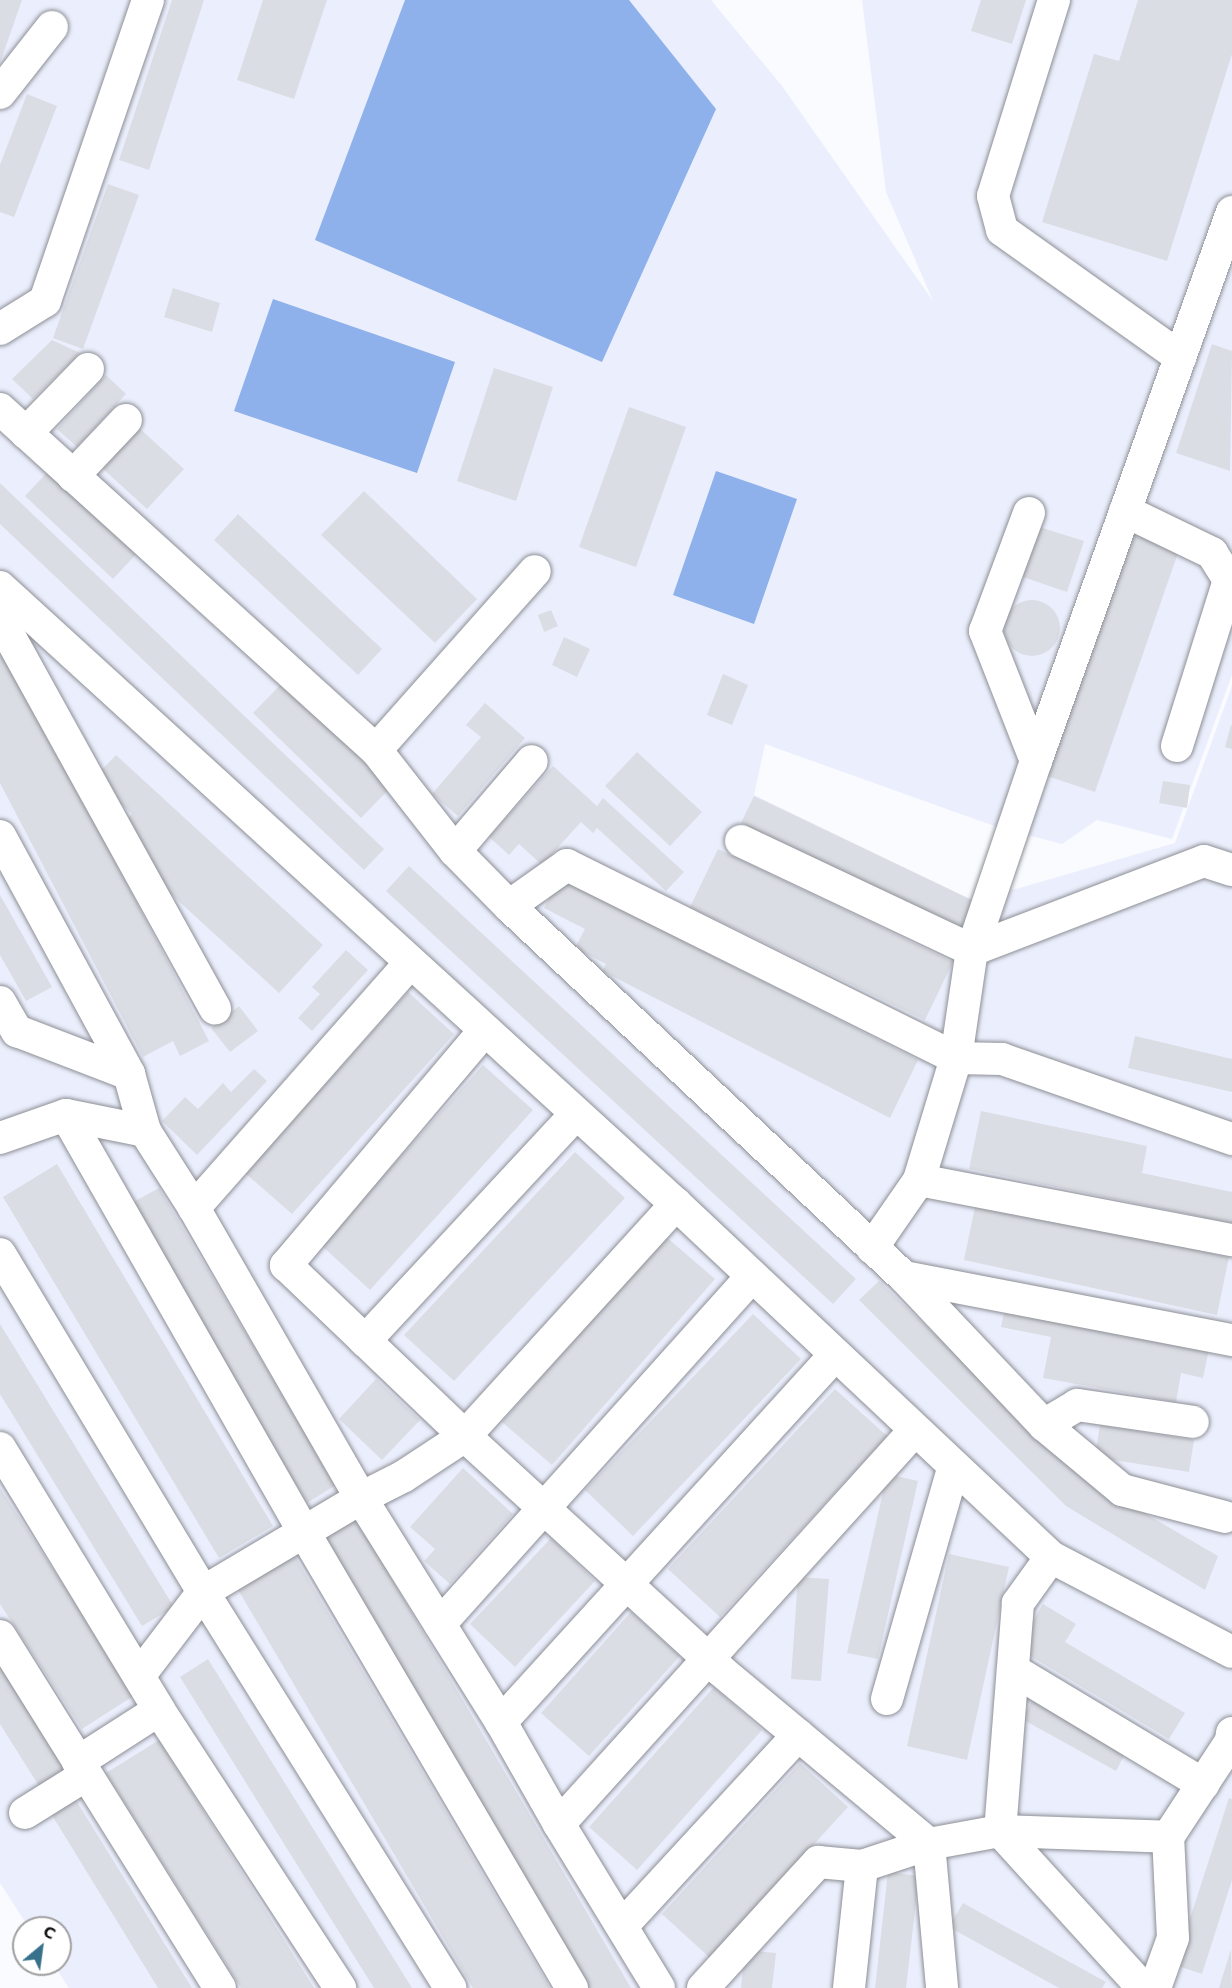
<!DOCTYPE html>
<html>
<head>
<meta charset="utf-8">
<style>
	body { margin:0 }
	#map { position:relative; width:1232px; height:1988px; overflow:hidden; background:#f9fbff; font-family:Commissioner,sans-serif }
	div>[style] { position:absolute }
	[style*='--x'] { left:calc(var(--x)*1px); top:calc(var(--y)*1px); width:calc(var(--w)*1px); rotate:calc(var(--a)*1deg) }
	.built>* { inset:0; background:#ebeffd }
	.water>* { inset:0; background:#8eb0eb }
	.building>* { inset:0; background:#dbdde4 }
	.round { border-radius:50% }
	.roads { filter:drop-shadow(0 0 2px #8d8f95) drop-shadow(0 0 2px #8d8f95) }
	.minor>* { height:32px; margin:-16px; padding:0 16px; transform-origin:16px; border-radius:16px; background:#fff }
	span { translate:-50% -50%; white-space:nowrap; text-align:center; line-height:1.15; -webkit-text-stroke:6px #fff; paint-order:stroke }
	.north { position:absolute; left:12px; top:1916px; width:60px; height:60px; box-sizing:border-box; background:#fff; border:2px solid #a0a0a1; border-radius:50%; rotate:29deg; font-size:16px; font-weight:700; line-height:24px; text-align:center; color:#111214 }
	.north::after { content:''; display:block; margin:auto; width:21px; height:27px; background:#38718b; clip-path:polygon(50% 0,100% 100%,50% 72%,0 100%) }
</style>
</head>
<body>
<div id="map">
	<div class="built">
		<i style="clip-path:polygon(0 0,711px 0,782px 86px,933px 301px,886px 192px,862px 0,1232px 0,1232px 675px,1172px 839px,1097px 820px,1062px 844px,997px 827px,765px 744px,754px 795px,974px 901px,1175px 843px,1232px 686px,1232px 1988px,69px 1988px,53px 1964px,60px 1964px,60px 1928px,29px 1928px,0 1883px)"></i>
	</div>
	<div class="water">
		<i style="clip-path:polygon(405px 0,629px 0,716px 109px,602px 362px,315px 240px)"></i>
		<i style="clip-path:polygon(273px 299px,455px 362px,417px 473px,234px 411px)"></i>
		<i style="clip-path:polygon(716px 471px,797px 499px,754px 624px,673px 595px)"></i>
	</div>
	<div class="building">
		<i style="clip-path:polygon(0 0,22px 0,0 63px)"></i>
		<i style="clip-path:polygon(172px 0,204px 0,149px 170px,119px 160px)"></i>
		<i style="clip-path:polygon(263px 0,327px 0,294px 99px,237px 80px)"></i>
		<i style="clip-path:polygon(981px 0,1026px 0,1012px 44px,971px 31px)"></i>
		<i style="clip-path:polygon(1138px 0,1232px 0,1232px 54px,1167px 261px,1042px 222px,1094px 54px,1119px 61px)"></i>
		<i style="clip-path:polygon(27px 94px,57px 106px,14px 217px,0 212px,0 165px)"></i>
		<i style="clip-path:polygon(108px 184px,139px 195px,83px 349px,53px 338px)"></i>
		<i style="clip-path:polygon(173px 288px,220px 303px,212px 332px,164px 317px)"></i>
		<i style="clip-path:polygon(52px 340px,80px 353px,33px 399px,12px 379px)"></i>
		<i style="clip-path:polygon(1212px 344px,1232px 351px,1230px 471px,1176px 453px)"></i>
		<i style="clip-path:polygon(494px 368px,553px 387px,516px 501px,457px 481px)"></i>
		<i style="clip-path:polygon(106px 375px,126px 394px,77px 447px,57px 429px)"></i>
		<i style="clip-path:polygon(629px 407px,686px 427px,636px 567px,579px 547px)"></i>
		<i style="clip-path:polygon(138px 427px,184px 469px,147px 509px,101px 467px)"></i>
		<i style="clip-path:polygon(55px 464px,143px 547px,113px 579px,25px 496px)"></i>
		<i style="clip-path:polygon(0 483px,384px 849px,364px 870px,0 524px)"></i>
		<i style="clip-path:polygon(364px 491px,477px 599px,435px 643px,321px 535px)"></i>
		<i style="clip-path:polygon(238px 514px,382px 649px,358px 675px,214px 540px)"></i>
		<i style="clip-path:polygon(1036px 526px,1084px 541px,1067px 592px,1020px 576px)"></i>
		<i style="clip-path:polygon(1128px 532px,1179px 550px,1095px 792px,1044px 775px)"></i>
		<i class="round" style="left:1004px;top:600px;width:56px;height:56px"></i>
		<i style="clip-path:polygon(551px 610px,558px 626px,544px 632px,538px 615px)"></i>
		<i style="clip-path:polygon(564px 637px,590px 649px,577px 677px,552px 665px)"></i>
		<i style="clip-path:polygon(0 641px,209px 1041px,180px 1056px,173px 1041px,143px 1057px,0 783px)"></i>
		<i style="clip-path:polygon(723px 674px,748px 685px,732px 725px,707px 715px)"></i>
		<i style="clip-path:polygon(286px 679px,394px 784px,361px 818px,253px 713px)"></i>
		<i style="clip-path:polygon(485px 703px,525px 738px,458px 816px,432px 794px,481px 737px,466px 725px)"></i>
		<i style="clip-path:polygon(1231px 725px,1232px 725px,1232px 749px,1225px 747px)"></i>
		<i style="clip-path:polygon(637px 752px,702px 812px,670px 846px,605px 786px)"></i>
		<i style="clip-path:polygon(116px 755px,323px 945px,279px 993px,137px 863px,147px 852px,119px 827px,132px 814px,93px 779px)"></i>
		<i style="clip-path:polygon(553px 766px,597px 806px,603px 798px,684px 872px,666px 891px,597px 828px,593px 833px,581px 822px,542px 865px,519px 844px,509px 855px,489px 837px)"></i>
		<i style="clip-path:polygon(1163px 781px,1190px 785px,1187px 808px,1159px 803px)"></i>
		<i style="clip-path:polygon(754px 796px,974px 901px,961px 929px,741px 823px)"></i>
		<i style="clip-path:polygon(718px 849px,953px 962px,925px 1020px,690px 907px)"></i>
		<i style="clip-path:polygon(409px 866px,856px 1279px,833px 1304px,386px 891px)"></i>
		<i style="clip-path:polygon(559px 878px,918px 1060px,890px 1118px,602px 971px,606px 964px,575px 948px,585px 929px,544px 908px)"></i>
		<i style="clip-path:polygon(0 895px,52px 987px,26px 1001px,0 955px)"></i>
		<i style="clip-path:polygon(346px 950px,368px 970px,312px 1031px,298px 1018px,320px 994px,312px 987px)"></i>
		<i style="clip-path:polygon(408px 992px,454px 1034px,292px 1214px,245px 1173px)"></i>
		<i style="clip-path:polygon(239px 1006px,258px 1031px,230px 1052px,211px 1028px)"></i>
		<i style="clip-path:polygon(1135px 1036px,1232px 1059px,1232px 1092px,1128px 1068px)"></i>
		<i style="clip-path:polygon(483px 1065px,533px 1110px,370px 1290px,321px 1245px)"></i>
		<i style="clip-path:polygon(254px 1069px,267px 1081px,197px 1155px,162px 1121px,185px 1097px,198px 1109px,223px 1083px,231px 1092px)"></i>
		<i style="clip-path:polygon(981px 1111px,1147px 1146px,1142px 1173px,1232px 1192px,1232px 1223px,969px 1169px)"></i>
		<i style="clip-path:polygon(575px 1152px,625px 1198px,454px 1381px,404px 1335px)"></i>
		<i style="clip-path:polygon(57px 1164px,273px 1526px,219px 1558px,3px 1197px)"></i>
		<i style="clip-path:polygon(159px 1188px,336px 1485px,307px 1503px,128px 1205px)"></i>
		<i style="clip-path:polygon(976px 1202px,1229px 1257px,1217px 1315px,964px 1260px)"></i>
		<i style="clip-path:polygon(665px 1236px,715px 1279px,552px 1465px,502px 1422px)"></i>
		<i style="clip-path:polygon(879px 1281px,1086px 1479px,1218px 1556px,1205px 1590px,1066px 1506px,859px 1300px)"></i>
		<i style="clip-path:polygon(1005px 1307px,1210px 1344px,1203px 1378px,1181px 1373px,1176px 1402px,1043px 1378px,1051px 1337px,1001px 1327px)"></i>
		<i style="clip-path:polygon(753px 1314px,801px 1359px,633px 1536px,585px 1490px)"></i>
		<i style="clip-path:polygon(0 1324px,174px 1607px,142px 1626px,0 1394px)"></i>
		<i style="clip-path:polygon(376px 1379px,420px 1420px,382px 1460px,339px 1419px)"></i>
		<i style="clip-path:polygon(835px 1389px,887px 1436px,720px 1617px,668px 1569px)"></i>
		<i style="clip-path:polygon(1100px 1425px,1194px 1440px,1189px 1472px,1095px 1457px)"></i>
		<i style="clip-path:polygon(463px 1468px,513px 1514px,450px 1584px,424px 1561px,435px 1549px,410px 1527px)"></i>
		<i style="clip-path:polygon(887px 1474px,918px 1481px,878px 1659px,847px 1653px)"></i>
		<i style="clip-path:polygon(0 1488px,135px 1695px,82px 1729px,0 1604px)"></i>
		<i style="clip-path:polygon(355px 1516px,631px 1988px,588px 1988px,323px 1535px)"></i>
		<i style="clip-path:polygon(551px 1538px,595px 1581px,515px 1667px,470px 1624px)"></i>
		<i style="clip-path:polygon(949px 1554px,1009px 1567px,967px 1760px,907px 1746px)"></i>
		<i style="clip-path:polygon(294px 1555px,550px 1988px,473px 1988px,237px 1588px)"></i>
		<i style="clip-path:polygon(798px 1577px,829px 1579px,821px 1681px,791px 1679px)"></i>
		<i style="clip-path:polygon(1043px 1604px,1076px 1624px,1065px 1642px,1185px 1713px,1169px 1739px,1017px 1648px)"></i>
		<i style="clip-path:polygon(631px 1612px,680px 1656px,589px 1756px,541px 1713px)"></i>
		<i style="clip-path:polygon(208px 1659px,412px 1988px,374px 1988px,180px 1677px)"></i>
		<i style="clip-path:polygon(0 1661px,68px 1768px,39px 1786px,0 1724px)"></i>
		<i style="clip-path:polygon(714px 1687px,762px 1730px,637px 1870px,589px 1827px)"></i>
		<i style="clip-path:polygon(1036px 1694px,1129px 1746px,1116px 1771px,1022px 1719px)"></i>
		<i style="clip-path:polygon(159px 1740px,314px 1988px,241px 1988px,106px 1773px)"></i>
		<i style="clip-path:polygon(800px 1763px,848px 1807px,710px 1958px,662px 1914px)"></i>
		<i style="clip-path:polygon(74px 1797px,192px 1988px,158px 1988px,50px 1812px)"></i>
		<i style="clip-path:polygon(1229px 1798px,1232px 1799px,1232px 1880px,1202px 1974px,1175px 1965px)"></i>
		<i style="clip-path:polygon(888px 1872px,919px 1876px,906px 1988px,875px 1988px)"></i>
		<i style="clip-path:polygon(963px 1903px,1106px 1982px,1102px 1988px,1059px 1988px,949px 1927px)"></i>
		<i style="clip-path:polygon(1231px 1949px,1232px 1988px,1219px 1988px)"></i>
		<i style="clip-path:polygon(745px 1950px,776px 1953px,772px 1988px,741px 1988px)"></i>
	</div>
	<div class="roads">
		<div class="minor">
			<i style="--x:1054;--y:0;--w:205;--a:107.3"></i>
			<i style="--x:993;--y:196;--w:35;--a:75"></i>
			<i style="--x:1002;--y:230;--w:219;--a:35.5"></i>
			<i style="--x:0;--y:93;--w:84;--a:-51.8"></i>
			<i style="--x:0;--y:329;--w:53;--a:-31.9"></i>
			<i style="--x:45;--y:301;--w:318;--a:-71.1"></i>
			<i style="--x:0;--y:409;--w:508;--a:42.21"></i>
			<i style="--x:376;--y:750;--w:128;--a:52"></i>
			<i style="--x:455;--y:851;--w:77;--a:45.5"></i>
			<i style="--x:509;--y:906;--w:542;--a:43.21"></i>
			<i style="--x:904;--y:1277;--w:204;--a:46.6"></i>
			<i style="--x:1044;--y:1425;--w:102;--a:39.8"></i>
			<i style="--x:1122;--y:1490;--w:106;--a:14.7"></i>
			<i style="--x:26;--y:433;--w:89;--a:-45.9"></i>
			<i style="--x:73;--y:476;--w:77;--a:-46.6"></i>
			<i style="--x:1125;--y:511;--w:97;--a:25.8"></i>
			<i style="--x:1212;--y:553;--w:32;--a:58"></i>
			<i style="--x:1229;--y:580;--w:174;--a:107.4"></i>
			<i style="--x:1029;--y:513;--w:126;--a:110.4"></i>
			<i style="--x:985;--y:631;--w:140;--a:68.6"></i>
			<i style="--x:0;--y:587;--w:915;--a:42.39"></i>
			<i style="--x:676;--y:1204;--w:515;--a:43.27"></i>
			<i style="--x:1051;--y:1557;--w:204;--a:27.7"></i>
			<i style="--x:0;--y:619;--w:445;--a:61.1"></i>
			<i style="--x:376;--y:750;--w:239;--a:-48.4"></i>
			<i style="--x:0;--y:836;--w:271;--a:61.5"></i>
			<i style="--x:129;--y:1074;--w:59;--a:74.3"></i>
			<i style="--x:145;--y:1131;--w:91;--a:57.5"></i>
			<i style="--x:194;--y:1208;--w:335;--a:60.1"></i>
			<i style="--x:361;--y:1498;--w:264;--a:58"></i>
			<i style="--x:501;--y:1722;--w:117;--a:60.4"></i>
			<i style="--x:559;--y:1824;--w:192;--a:58.6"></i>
			<i style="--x:741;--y:841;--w:255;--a:25.3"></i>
			<i style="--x:972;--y:950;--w:200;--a:-71.3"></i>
			<i style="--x:1036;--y:761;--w:583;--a:-70.35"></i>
			<i style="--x:455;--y:851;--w:118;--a:-49.5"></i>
			<i style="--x:509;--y:906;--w:71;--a:-35.3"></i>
			<i style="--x:567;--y:865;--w:434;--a:26.4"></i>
			<i style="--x:956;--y:1058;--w:46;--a:1.2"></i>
			<i style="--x:1002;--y:1059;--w:244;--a:19.2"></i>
			<i style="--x:0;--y:1002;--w:34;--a:60"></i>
			<i style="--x:17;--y:1031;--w:120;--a:21"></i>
			<i style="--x:484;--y:1031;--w:307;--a:130.2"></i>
			<i style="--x:286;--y:1265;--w:248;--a:43.7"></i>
			<i style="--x:465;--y:1436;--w:346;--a:42.5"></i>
			<i style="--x:720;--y:1670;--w:272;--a:39.8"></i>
			<i style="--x:929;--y:1844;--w:145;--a:84.8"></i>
			<i style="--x:66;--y:1115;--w:480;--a:60.3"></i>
			<i style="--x:304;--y:1532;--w:529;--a:59.56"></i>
			<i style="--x:0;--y:1138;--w:70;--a:-19.2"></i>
			<i style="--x:66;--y:1115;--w:81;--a:11.4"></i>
			<i style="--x:919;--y:1180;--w:319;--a:10.9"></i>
			<i style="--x:194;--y:1208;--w:327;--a:-48.6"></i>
			<i style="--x:872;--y:1248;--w:83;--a:-55.3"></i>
			<i style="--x:919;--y:1180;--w:127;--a:-73.1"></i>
			<i style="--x:956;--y:1058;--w:109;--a:-81.6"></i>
			<i style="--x:972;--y:950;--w:248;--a:-21"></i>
			<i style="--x:1204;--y:861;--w:29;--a:18"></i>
			<i style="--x:0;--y:1254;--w:394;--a:59"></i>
			<i style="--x:203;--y:1592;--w:467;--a:58"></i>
			<i style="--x:904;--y:1277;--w:334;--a:10.9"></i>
			<i style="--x:365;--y:1341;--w:310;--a:-47.1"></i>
			<i style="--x:1044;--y:1425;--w:39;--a:-31"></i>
			<i style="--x:1077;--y:1405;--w:117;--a:8.3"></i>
			<i style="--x:0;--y:1448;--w:306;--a:58.7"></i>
			<i style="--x:159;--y:1710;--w:332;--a:56.9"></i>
			<i style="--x:1051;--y:1557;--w:57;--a:125.7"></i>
			<i style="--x:1018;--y:1603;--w:229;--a:94.5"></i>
			<i style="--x:1000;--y:1831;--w:212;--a:47.7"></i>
			<i style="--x:440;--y:1624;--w:467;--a:-48.1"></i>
			<i style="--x:0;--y:1636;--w:415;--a:58"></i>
			<i style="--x:1013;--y:1670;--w:222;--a:31"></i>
			<i style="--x:139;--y:1676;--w:106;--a:-52.7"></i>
			<i style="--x:203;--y:1592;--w:184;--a:-30.7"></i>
			<i style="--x:361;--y:1498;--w:48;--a:-27.1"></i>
			<i style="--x:404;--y:1476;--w:73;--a:-33.3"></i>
			<i style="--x:465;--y:1436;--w:314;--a:-47.7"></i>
			<i style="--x:887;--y:1699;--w:242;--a:-74"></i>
			<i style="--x:501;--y:1722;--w:496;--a:-47.7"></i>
			<i style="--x:78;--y:1762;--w:96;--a:-32.7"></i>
			<i style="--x:25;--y:1813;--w:72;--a:-31.9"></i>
			<i style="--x:559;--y:1824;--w:531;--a:-47.9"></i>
			<i style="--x:622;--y:1926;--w:260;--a:-47.3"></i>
			<i style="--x:703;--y:1988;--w:171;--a:-47.6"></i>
			<i style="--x:818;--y:1862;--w:44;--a:5.2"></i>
			<i style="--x:849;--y:1988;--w:123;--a:-83.9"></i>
			<i style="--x:862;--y:1866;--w:71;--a:-18.2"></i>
			<i style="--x:929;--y:1844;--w:72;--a:-10.4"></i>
			<i style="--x:1000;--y:1831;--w:168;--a:2"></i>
			<i style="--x:1155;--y:1988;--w:53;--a:-70.2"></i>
			<i style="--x:1173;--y:1938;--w:101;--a:-92.8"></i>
			<i style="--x:1168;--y:1837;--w:115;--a:-56.7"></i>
			<i style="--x:1231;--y:1741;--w:8;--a:-83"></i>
		</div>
	</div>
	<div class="north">С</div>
</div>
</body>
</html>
